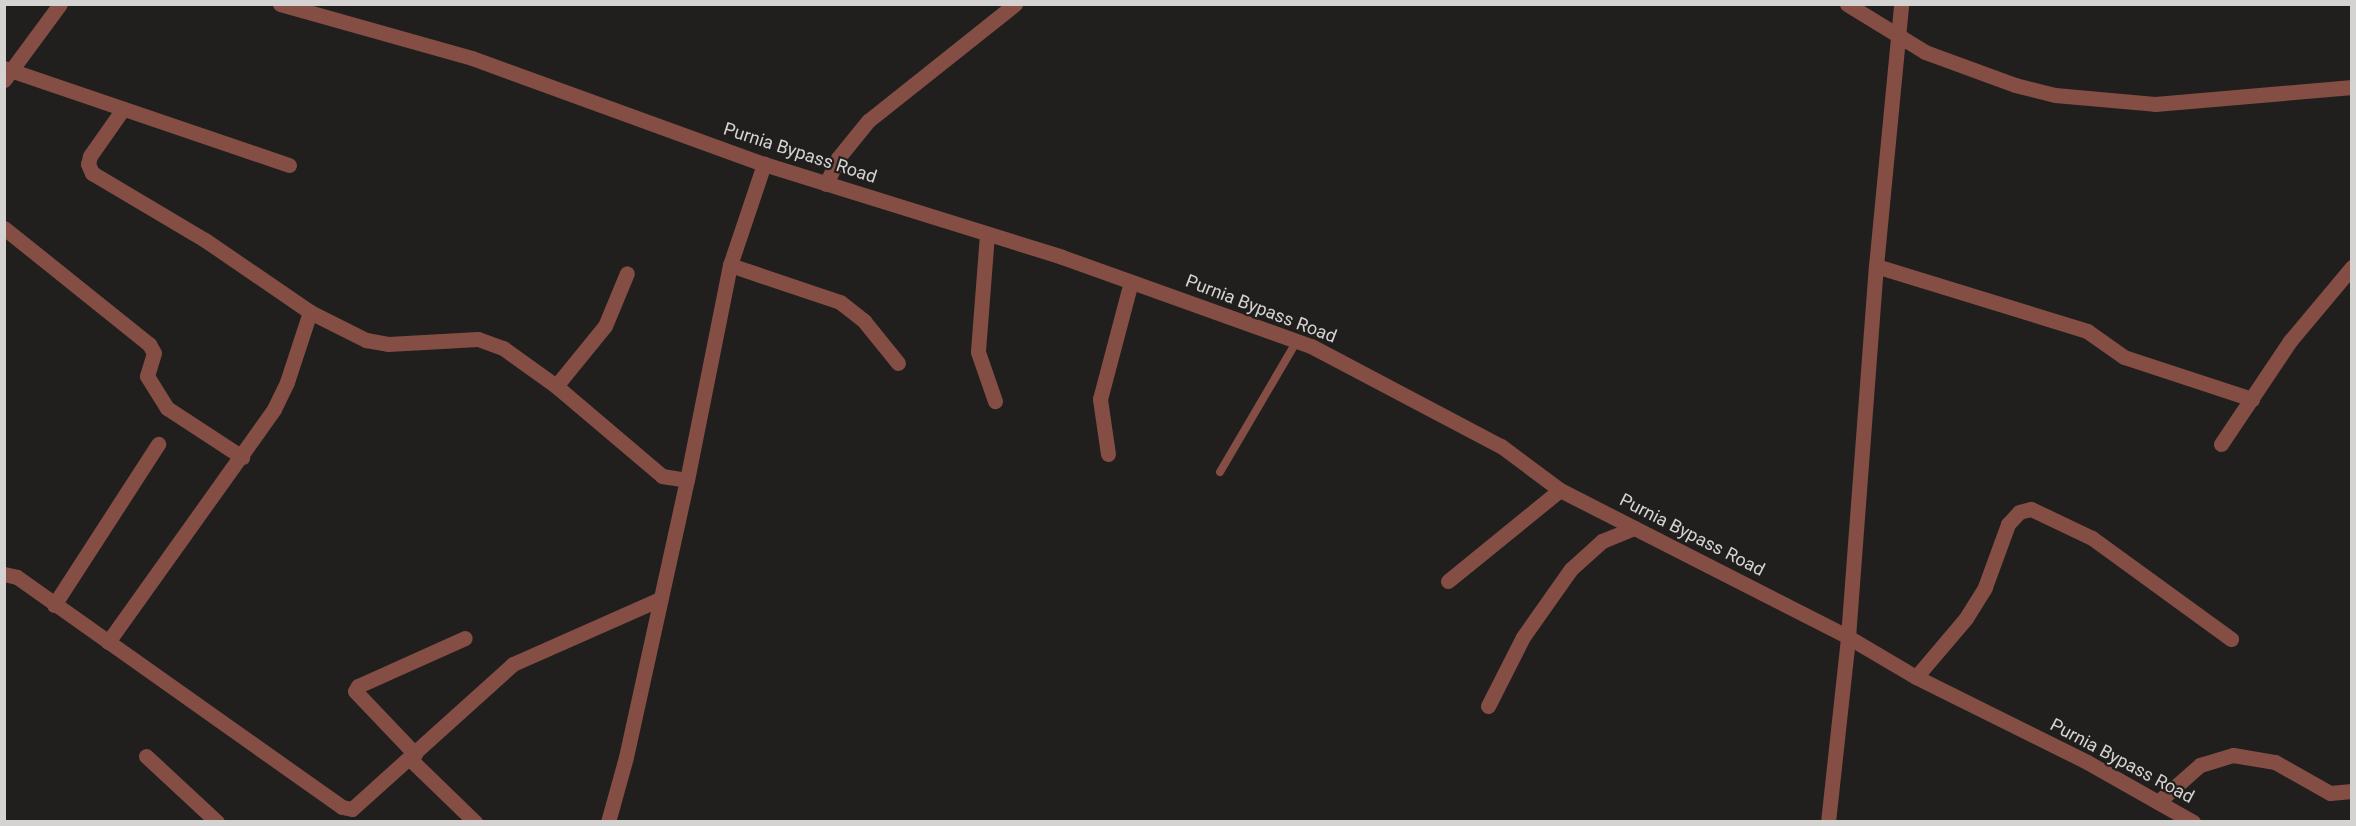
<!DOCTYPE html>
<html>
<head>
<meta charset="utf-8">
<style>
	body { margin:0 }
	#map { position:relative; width:2356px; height:826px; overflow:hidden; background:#211f1d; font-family:Roboto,sans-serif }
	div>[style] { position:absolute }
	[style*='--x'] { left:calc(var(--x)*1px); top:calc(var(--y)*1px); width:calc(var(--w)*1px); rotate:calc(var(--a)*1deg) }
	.lane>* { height:8px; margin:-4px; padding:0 4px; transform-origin:4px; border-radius:4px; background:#844e44 }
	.street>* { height:15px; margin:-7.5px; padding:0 7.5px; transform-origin:7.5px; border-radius:7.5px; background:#844e44 }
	span { translate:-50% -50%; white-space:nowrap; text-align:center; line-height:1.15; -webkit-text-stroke:4.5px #211f1d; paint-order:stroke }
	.street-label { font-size:18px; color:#d4d3d1 }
	.frame { position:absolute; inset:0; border:6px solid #d4d3d1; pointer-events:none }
</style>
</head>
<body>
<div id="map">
	<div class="lane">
		<i style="--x:1220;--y:472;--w:152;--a:-59.6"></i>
	</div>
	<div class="street">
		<i style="--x:280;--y:4;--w:199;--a:15.7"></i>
		<i style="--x:472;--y:58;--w:311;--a:20"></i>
		<i style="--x:764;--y:164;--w:312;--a:17.3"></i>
		<i style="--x:1062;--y:257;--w:264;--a:19.7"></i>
		<i style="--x:1311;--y:346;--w:215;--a:27.8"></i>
		<i style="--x:1501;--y:446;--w:74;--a:36.7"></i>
		<i style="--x:1560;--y:490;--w:323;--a:27"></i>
		<i style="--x:1848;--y:637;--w:79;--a:30.5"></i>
		<i style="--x:1916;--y:677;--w:191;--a:26.4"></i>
		<i style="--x:2087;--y:762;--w:122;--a:29.5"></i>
		<i style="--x:1847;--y:4;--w:92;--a:31.6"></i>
		<i style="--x:1925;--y:52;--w:96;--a:20.1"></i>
		<i style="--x:2015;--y:85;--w:41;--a:14"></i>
		<i style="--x:2055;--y:95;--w:100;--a:5.1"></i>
		<i style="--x:2155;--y:104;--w:198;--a:-4.9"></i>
		<i style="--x:4;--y:68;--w:301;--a:18.8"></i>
		<i style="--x:4;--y:80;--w:94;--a:-53.6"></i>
		<i style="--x:123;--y:109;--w:57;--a:125.1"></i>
		<i style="--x:90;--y:156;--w:8;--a:104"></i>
		<i style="--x:88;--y:164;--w:10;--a:66"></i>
		<i style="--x:92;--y:173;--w:131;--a:30.7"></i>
		<i style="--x:205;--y:240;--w:127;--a:34.4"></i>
		<i style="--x:310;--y:312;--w:63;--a:26.6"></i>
		<i style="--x:366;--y:340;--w:22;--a:10"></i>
		<i style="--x:388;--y:344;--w:90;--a:-3.2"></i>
		<i style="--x:478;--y:339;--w:27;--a:20"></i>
		<i style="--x:503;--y:348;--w:65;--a:35.6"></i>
		<i style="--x:556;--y:386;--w:139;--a:40.3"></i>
		<i style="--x:662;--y:476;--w:25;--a:9"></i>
		<i style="--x:826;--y:184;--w:29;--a:-65"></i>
		<i style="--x:838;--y:158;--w:48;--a:-51"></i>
		<i style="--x:868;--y:121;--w:188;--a:-38.5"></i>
		<i style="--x:4;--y:228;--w:186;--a:38.7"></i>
		<i style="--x:149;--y:344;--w:10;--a:61"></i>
		<i style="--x:154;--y:353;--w:24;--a:107"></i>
		<i style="--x:147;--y:376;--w:38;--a:58"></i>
		<i style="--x:167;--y:408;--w:90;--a:33.2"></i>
		<i style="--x:987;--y:234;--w:118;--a:94.4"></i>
		<i style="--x:978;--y:352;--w:52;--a:70.9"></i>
		<i style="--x:730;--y:265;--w:116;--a:18.6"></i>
		<i style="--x:840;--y:302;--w:31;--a:38"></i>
		<i style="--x:864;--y:321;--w:54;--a:51"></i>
		<i style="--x:1876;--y:266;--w:221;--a:17.1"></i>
		<i style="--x:2087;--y:331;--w:45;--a:35.1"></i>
		<i style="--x:2124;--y:357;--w:135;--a:18.2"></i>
		<i style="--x:556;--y:386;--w:77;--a:-50.8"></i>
		<i style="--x:605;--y:326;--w:57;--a:-67.5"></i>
		<i style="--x:2221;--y:444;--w:124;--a:-56.2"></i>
		<i style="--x:2290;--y:341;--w:97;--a:-50"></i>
		<i style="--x:1108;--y:454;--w:56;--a:-98.3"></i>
		<i style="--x:1100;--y:399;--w:121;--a:-75.2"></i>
		<i style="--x:4;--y:574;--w:13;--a:13"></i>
		<i style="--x:17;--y:577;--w:398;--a:35.3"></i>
		<i style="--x:342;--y:807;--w:10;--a:11"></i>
		<i style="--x:352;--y:809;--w:217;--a:-42"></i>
		<i style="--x:513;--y:664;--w:161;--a:-23.9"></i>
		<i style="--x:1448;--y:581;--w:144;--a:-39.1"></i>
		<i style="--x:54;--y:605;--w:192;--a:-57.1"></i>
		<i style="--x:108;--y:642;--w:286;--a:-54.5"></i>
		<i style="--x:274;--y:409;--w:30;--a:-64"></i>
		<i style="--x:287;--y:382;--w:74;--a:-71.8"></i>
		<i style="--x:1916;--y:677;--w:77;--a:-49.7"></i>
		<i style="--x:1966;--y:618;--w:36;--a:-58"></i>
		<i style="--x:1985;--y:587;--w:67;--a:-69.9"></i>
		<i style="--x:2008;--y:524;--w:16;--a:-47"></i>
		<i style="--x:2019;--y:512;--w:12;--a:-14"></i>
		<i style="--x:2031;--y:509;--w:68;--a:25.4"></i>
		<i style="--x:2092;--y:538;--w:172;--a:36"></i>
		<i style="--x:1488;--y:706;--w:77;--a:-63.1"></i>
		<i style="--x:1523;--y:637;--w:83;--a:-54.8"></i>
		<i style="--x:1571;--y:569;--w:42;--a:-42.1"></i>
		<i style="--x:1602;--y:541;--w:35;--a:-22"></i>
		<i style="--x:415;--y:754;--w:87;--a:-133.6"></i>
		<i style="--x:355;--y:691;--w:6;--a:-59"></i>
		<i style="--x:358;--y:686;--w:117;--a:-24.2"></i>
		<i style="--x:146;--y:756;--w:97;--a:42.9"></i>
		<i style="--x:410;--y:759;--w:91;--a:44.1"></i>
		<i style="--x:2158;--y:802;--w:56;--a:-41.4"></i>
		<i style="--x:2200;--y:765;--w:34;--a:-17"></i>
		<i style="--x:2233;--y:755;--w:43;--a:9.5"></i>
		<i style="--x:2275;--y:762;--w:63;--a:29.4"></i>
		<i style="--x:2330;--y:793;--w:22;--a:-5"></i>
		<i style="--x:608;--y:822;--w:67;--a:-74.5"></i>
		<i style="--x:626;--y:757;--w:284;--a:-77.6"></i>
		<i style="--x:687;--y:480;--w:219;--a:-78.7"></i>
		<i style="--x:730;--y:265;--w:107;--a:-71.4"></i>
		<i style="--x:1828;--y:822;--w:186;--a:-83.8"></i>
		<i style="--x:1848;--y:637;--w:372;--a:-85.7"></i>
		<i style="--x:1876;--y:266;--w:263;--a:-84.5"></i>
	</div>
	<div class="street-label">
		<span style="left:800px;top:153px;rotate:18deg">Purnia Bypass Road</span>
		<span style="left:1261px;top:309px;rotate:21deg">Purnia Bypass Road</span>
		<span style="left:1692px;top:535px;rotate:27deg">Purnia Bypass Road</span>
		<span style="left:2122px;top:761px;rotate:28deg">Purnia Bypass Road</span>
	</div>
	<div class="frame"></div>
</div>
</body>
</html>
